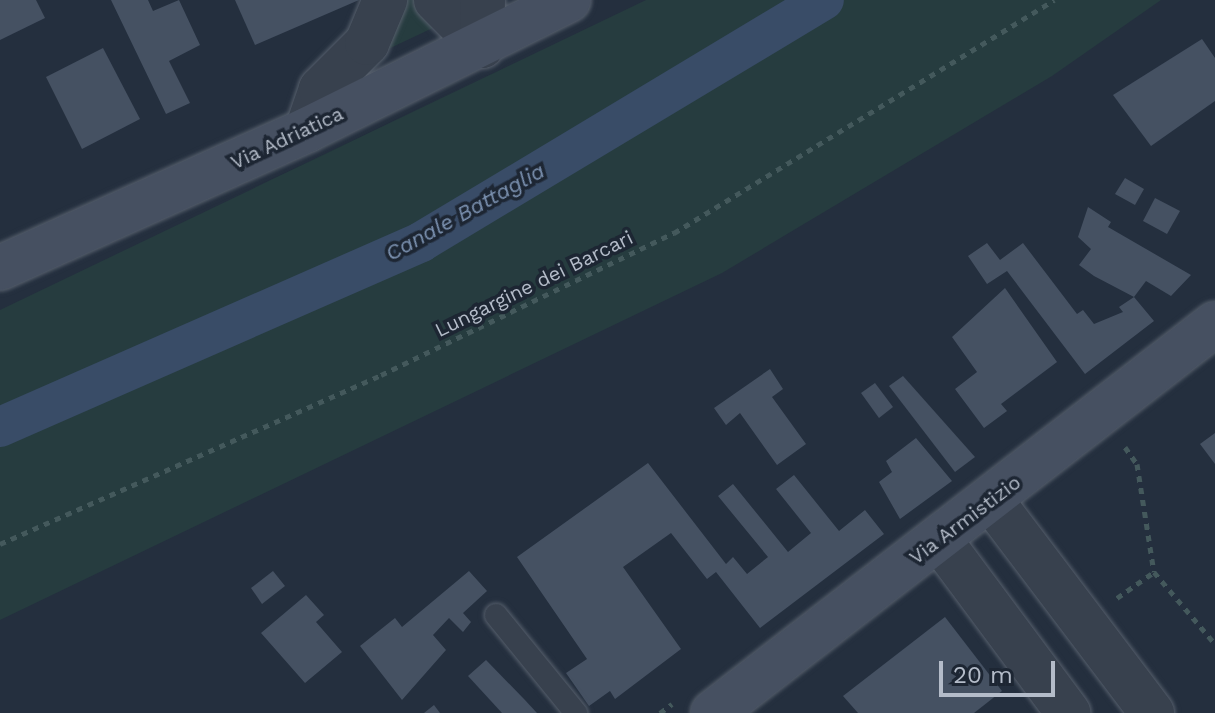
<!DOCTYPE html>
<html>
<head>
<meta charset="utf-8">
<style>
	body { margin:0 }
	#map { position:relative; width:1215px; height:713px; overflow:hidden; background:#242f3e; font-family:"Work Sans",sans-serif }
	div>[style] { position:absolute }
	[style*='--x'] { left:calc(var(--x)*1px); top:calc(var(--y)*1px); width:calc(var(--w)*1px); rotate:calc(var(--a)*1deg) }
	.green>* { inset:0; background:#263c3f }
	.canal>* { height:40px; margin:-20px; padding:0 20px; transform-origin:20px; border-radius:20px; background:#394c67 }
	.building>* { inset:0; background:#455162 }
	.path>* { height:5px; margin-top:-2.5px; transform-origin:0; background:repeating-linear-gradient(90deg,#44595c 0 6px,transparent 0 12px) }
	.roads { filter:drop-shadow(0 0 2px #565f6c) drop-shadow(0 0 2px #565f6c) }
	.lane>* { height:22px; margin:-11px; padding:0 11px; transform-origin:11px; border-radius:11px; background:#38414e }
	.street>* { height:44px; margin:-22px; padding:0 22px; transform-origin:22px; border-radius:22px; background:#38414e }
	.secondary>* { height:44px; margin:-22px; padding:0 22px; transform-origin:22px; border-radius:22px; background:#465061 }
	span { translate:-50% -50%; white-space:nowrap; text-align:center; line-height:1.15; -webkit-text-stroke:7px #1d2633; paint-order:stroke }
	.street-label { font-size:20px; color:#b4bcc9 }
	.water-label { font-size:22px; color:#7c92b1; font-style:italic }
	.scale { position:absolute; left:939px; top:661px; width:116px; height:36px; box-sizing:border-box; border:4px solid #b4bcc9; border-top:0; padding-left:10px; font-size:24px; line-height:28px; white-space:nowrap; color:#b4bcc9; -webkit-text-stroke:6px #1d2633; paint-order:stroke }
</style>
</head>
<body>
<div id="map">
	<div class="green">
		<i style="clip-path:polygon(405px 0,417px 0,437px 26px,384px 51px)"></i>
		<i style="clip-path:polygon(646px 0,1161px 0,1052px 76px,722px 273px,0 620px,0 310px)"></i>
	</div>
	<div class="canal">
		<i style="--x:0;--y:427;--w:460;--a:-23.7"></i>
		<i style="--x:421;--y:242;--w:470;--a:-31"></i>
	</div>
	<div class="building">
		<i style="clip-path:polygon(0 0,36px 0,45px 18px,0 40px)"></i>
		<i style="clip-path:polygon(111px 0,148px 0,153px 11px,179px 0,200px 45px,169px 61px,190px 103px,166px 114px)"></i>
		<i style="clip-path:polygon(235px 0,359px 0,255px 45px)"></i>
		<i style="clip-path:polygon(1202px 39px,1215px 58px,1215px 101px,1151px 146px,1113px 95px)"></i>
		<i style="clip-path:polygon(103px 48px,140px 119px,82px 149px,46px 77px)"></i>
		<i style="clip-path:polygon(1125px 178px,1144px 189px,1135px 205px,1115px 194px)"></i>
		<i style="clip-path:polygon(1155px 198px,1180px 211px,1167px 234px,1143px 221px)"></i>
		<i style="clip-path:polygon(1088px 207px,1111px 222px,1108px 227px,1191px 275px,1171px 296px,1146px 281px,1134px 297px,1094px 276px,1079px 265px,1091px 249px,1078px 237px)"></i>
		<i style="clip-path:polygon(987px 243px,1000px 260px,1023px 243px,1077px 314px,1083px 310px,1094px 324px,1123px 312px,1119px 307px,1134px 297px,1154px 321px,1085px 374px,1007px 271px,987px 284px,968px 256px)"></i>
		<i style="clip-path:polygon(1005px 288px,1057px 362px,1001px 404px,1007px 411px,984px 428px,955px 389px,977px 372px,952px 337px)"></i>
		<i style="clip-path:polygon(770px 369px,783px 389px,772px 397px,806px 444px,777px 465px,740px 413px,726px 425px,714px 408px)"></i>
		<i style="clip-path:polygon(903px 376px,975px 457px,955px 472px,889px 386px)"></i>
		<i style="clip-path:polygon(875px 383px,893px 407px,879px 418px,861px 393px)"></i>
		<i style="clip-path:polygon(1215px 433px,1215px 464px,1200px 444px)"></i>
		<i style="clip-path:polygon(916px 438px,952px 481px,900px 519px,879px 482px,892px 472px,886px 461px)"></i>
		<i style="clip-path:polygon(648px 463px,726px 564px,733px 557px,747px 574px,768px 557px,718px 496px,733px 484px,788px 552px,811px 533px,776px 489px,794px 475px,839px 531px,865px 510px,884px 534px,760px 628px,716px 572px,707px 579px,671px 533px,623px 567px,681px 649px,615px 699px,610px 691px,589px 706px,566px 673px,587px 659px,517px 557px)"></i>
		<i style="clip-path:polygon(273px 571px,285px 586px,262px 604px,251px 588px)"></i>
		<i style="clip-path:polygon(469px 571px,487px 591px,463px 613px,471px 622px,463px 632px,449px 618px,433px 635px,446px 650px,402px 700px,360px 646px,395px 618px,402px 627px)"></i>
		<i style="clip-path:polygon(306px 595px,324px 615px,316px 622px,342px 652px,305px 683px,261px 633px)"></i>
		<i style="clip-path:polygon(945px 617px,1002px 691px,974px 713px,858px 713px,843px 696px)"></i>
		<i style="clip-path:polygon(486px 660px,524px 699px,537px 713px,502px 713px,468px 676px)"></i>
		<i style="clip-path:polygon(434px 705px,440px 713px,424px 713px)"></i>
	</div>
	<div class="path">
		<i style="--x:1125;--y:447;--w:21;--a:55"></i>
		<i style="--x:1137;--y:464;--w:109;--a:81.1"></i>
		<i style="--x:0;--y:544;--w:417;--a:-23.9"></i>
		<i style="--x:381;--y:375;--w:326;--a:-25.9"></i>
		<i style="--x:674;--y:233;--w:446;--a:-31.5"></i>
		<i style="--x:1117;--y:598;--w:45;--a:-35.1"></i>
		<i style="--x:1154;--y:572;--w:94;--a:49.7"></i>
		<i style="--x:660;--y:713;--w:15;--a:-37"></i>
	</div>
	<div class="roads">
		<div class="lane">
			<i style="--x:496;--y:615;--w:127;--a:50.8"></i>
		</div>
		<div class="street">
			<i style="--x:436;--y:0;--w:65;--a:45"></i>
			<i style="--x:482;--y:46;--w:46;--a:-88.8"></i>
			<i style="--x:307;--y:130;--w:43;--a:-71.1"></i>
			<i style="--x:321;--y:89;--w:65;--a:-45"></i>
			<i style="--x:367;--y:43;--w:47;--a:-67.3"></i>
			<i style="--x:991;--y:500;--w:267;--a:52.9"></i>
			<i style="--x:939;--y:539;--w:217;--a:53.4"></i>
		</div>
		<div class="secondary">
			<i style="--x:0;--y:268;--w:337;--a:-24.2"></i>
			<i style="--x:307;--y:130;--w:292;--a:-26.4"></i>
			<i style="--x:713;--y:713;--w:635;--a:-37.77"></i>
		</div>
	</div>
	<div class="street-label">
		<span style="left:287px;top:138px;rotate:-25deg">Via Adriatica</span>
		<span style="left:534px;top:284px;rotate:-26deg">Lungargine dei Barcari</span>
		<span style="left:965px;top:520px;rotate:-37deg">Via Armistizio</span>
	</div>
	<div class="water-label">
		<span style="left:465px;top:212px;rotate:-29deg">Canale Battaglia</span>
	</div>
	<div class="scale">20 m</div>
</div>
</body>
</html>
